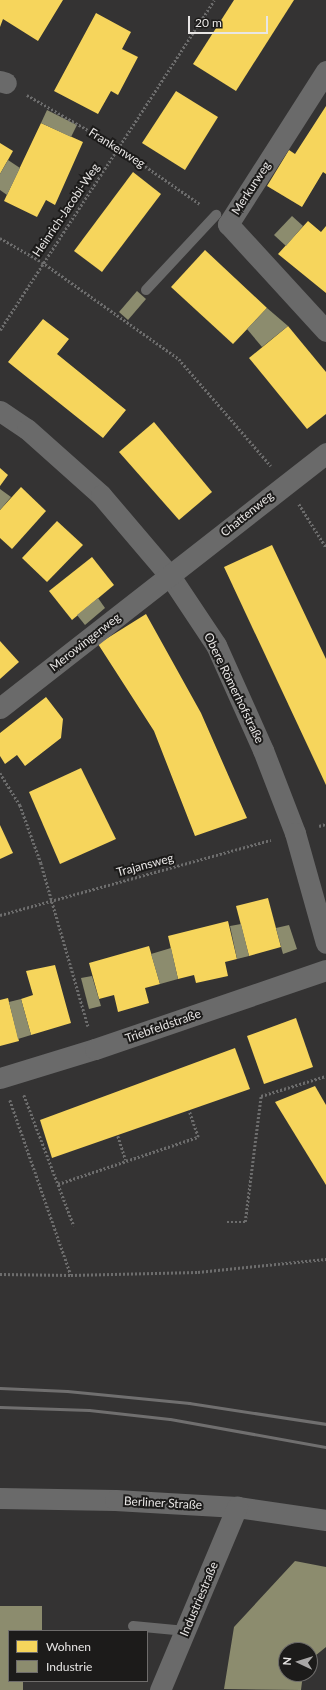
<!DOCTYPE html>
<html>
<head>
<meta charset="utf-8">
<style>
	body { margin:0 }
	#map { position:relative; width:326px; height:1690px; overflow:hidden; background:#343333; font-family:Lato,sans-serif }
	div>[style] { position:absolute }
	[style*='--x'] { left:calc(var(--x)*1px); top:calc(var(--y)*1px); width:calc(var(--w)*1px); rotate:calc(var(--a)*1deg) }
	.homes>* { inset:0; background:#f6d55c }
	.industry>* { inset:0; background:#8c8c6e }
	.path>* { height:2.5px; margin-top:-1.25px; transform-origin:0; background:repeating-linear-gradient(90deg,#6d6d6d 0 2px,transparent 0 4px) }
	.lane>* { height:10px; margin:-5px; padding:0 5px; transform-origin:5px; border-radius:5px; background:#6a6a6a }
	.street>* { height:21px; margin:-10.5px; padding:0 10.5px; transform-origin:10.5px; border-radius:10.5px; background:#6a6a6a }
	.rail>* { height:3px; margin:-1.5px; padding:0 1.5px; transform-origin:1.5px; border-radius:1.5px; background:#706f6f }
	span { translate:-50% -50%; white-space:nowrap; text-align:center; line-height:1.15; -webkit-text-stroke:4px #1c1b1a; paint-order:stroke }
	.street-label { font-size:12px; color:#e8e6e5 }
	.legend { position:absolute; left:8px; top:1630px; width:140px; height:52px; box-sizing:border-box; background:#1c1b1a; border:1px solid #6e6c6b; margin:0; padding:5px 7px; list-style:none; font-size:12px; color:#e8e6e5 }
	.legend li { display:flex; align-items:center; gap:8px; height:20px }
	.legend b { width:20px; border:1px solid #6e6c6b }
	.north { position:absolute; left:278px; top:1642px; width:40px; height:40px; box-sizing:border-box; background:#1c1b1a; border:1px solid #6e6c6b; border-radius:50%; rotate:274deg; font-size:11px; font-weight:700; line-height:16px; text-align:center; color:#e8e6e5 }
	.north::after { content:''; display:block; margin:auto; width:14px; height:18px; background:#a9a7a7; clip-path:polygon(50% 0,100% 100%,50% 72%,0 100%) }
	.scale { position:absolute; left:188px; top:16px; width:80px; height:18px; box-sizing:border-box; border:2px solid #e8e6e5; border-top:0; padding-left:5px; font-size:12px; line-height:14px; white-space:nowrap; color:#e8e6e5; -webkit-text-stroke:3px #1c1b1a; paint-order:stroke }
</style>
</head>
<body>
<div id="map">
	<div class="homes">
		<i style="clip-path:polygon(0 0,63px 0,38px 41px,3px 19px,0 27px)"></i>
		<i style="clip-path:polygon(234px 0,294px 0,236px 91px,193px 64px)"></i>
		<i style="clip-path:polygon(96px 13px,131px 32px,122px 49px,138px 57px,118px 95px,111px 91px,98px 114px,54px 91px)"></i>
		<i style="clip-path:polygon(176px 91px,218px 117px,185px 170px,142px 143px)"></i>
		<i style="clip-path:polygon(326px 106px,326px 174px,323px 172px,302px 207px,267px 186px,289px 150px,295px 154px)"></i>
		<i style="clip-path:polygon(41px 123px,83px 142px,55px 205px,46px 200px,37px 217px,4px 201px)"></i>
		<i style="clip-path:polygon(0 143px,13px 151px,0 174px)"></i>
		<i style="clip-path:polygon(133px 172px,161px 194px,102px 272px,74px 251px)"></i>
		<i style="clip-path:polygon(308px 221px,321px 232px,326px 226px,326px 293px,278px 254px)"></i>
		<i style="clip-path:polygon(205px 250px,267px 308px,233px 344px,171px 287px)"></i>
		<i style="clip-path:polygon(43px 319px,69px 339px,57px 354px,126px 410px,103px 438px,8px 362px)"></i>
		<i style="clip-path:polygon(288px 326px,326px 372px,326px 414px,307px 429px,249px 358px)"></i>
		<i style="clip-path:polygon(154px 422px,212px 492px,179px 520px,119px 452px)"></i>
		<i style="clip-path:polygon(0 468px,8px 475px,0 486px)"></i>
		<i style="clip-path:polygon(21px 487px,46px 511px,12px 549px,0 538px,0 510px)"></i>
		<i style="clip-path:polygon(57px 521px,83px 545px,47px 582px,22px 558px)"></i>
		<i style="clip-path:polygon(272px 545px,326px 659px,326px 785px,224px 567px)"></i>
		<i style="clip-path:polygon(92px 557px,114px 585px,72px 620px,49px 591px)"></i>
		<i style="clip-path:polygon(146px 614px,201px 713px,247px 818px,195px 836px,154px 731px,98px 644px)"></i>
		<i style="clip-path:polygon(0 641px,19px 662px,0 679px)"></i>
		<i style="clip-path:polygon(46px 697px,63px 719px,61px 738px,25px 766px,17px 755px,5px 764px,0 756px,0 733px)"></i>
		<i style="clip-path:polygon(81px 768px,116px 839px,60px 864px,29px 792px)"></i>
		<i style="clip-path:polygon(0 825px,13px 853px,0 859px)"></i>
		<i style="clip-path:polygon(268px 898px,281px 947px,249px 956px,236px 906px)"></i>
		<i style="clip-path:polygon(228px 921px,237px 959px,225px 962px,228px 976px,196px 983px,194px 975px,178px 979px,168px 936px)"></i>
		<i style="clip-path:polygon(149px 946px,160px 984px,145px 988px,149px 1003px,118px 1012px,114px 995px,99px 999px,89px 963px)"></i>
		<i style="clip-path:polygon(55px 965px,71px 1023px,31px 1035px,21px 999px,33px 995px,26px 971px)"></i>
		<i style="clip-path:polygon(8px 998px,19px 1041px,0 1046px,0 1000px)"></i>
		<i style="clip-path:polygon(296px 1018px,313px 1067px,264px 1084px,247px 1036px)"></i>
		<i style="clip-path:polygon(235px 1048px,250px 1089px,52px 1158px,40px 1120px)"></i>
		<i style="clip-path:polygon(315px 1086px,326px 1105px,326px 1185px,275px 1102px)"></i>
	</div>
	<div class="industry">
		<i style="clip-path:polygon(47px 110px,77px 125px,71px 137px,41px 123px)"></i>
		<i style="clip-path:polygon(8px 160px,20px 168px,7px 195px,0 190px,0 174px)"></i>
		<i style="clip-path:polygon(292px 216px,303px 226px,286px 246px,274px 235px)"></i>
		<i style="clip-path:polygon(137px 291px,146px 299px,128px 320px,119px 312px)"></i>
		<i style="clip-path:polygon(267px 308px,288px 326px,262px 347px,247px 329px)"></i>
		<i style="clip-path:polygon(0 489px,11px 497px,0 510px)"></i>
		<i style="clip-path:polygon(98px 598px,105px 608px,85px 625px,77px 615px)"></i>
		<i style="clip-path:polygon(241px 924px,249px 956px,237px 959px,230px 926px)"></i>
		<i style="clip-path:polygon(289px 925px,297px 949px,283px 954px,276px 928px)"></i>
		<i style="clip-path:polygon(171px 948px,178px 979px,160px 984px,151px 954px)"></i>
		<i style="clip-path:polygon(92px 976px,101px 1006px,89px 1009px,81px 978px)"></i>
		<i style="clip-path:polygon(21px 999px,31px 1035px,18px 1039px,9px 1002px)"></i>
		<i style="clip-path:polygon(295px 1561px,326px 1567px,326px 1647px,310px 1660px,310px 1650px,286px 1650px,286px 1674px,303px 1674px,301px 1690px,224px 1689px,234px 1627px)"></i>
		<i style="clip-path:polygon(0 1606px,42px 1606px,42px 1631px,9px 1631px,9px 1681px,23px 1681px,23px 1690px,0 1690px)"></i>
	</div>
	<div class="path">
		<i style="--x:27;--y:95;--w:106;--a:29.9"></i>
		<i style="--x:119;--y:148;--w:98;--a:34.7"></i>
		<i style="--x:0;--y:238;--w:48;--a:29.7"></i>
		<i style="--x:42;--y:262;--w:168;--a:35.3"></i>
		<i style="--x:179;--y:359;--w:141;--a:49.3"></i>
		<i style="--x:0;--y:330;--w:393;--a:-57"></i>
		<i style="--x:299;--y:504;--w:51;--a:57.9"></i>
		<i style="--x:0;--y:773;--w:38;--a:58"></i>
		<i style="--x:20;--y:805;--w:62;--a:70.1"></i>
		<i style="--x:41;--y:863;--w:170;--a:73.9"></i>
		<i style="--x:319;--y:826;--w:7;--a:-16"></i>
		<i style="--x:0;--y:915;--w:281;--a:-15.5"></i>
		<i style="--x:24;--y:1095;--w:140;--a:69.1"></i>
		<i style="--x:10;--y:1100;--w:185;--a:70.8"></i>
		<i style="--x:118;--y:1136;--w:25;--a:72"></i>
		<i style="--x:58;--y:1184;--w:148;--a:-18.6"></i>
		<i style="--x:198;--y:1137;--w:28;--a:-109"></i>
		<i style="--x:227;--y:1222;--w:18;--a:0"></i>
		<i style="--x:245;--y:1222;--w:127;--a:-82.8"></i>
		<i style="--x:261;--y:1096;--w:68;--a:-17.1"></i>
		<i style="--x:0;--y:1274;--w:71;--a:0.8"></i>
		<i style="--x:71;--y:1275;--w:127;--a:-1.4"></i>
		<i style="--x:198;--y:1272;--w:129;--a:-5.8"></i>
	</div>
	<div class="lane">
		<i style="--x:146;--y:290;--w:103;--a:-47"></i>
		<i style="--x:133;--y:1626;--w:53;--a:5.4"></i>
	</div>
	<div class="street">
		<i style="--x:326;--y:71;--w:182;--a:122.6"></i>
		<i style="--x:228;--y:224;--w:145;--a:47.5"></i>
		<i style="--x:0;--y:81;--w:6;--a:18"></i>
		<i style="--x:0;--y:411;--w:32;--a:34"></i>
		<i style="--x:27;--y:429;--w:99;--a:41.7"></i>
		<i style="--x:101;--y:495;--w:106;--a:49.6"></i>
		<i style="--x:170;--y:576;--w:83;--a:56.3"></i>
		<i style="--x:216;--y:645;--w:115;--a:65.9"></i>
		<i style="--x:263;--y:750;--w:89;--a:68.9"></i>
		<i style="--x:295;--y:833;--w:114;--a:74.3"></i>
		<i style="--x:0;--y:708;--w:414;--a:-38"></i>
		<i style="--x:0;--y:1078;--w:99;--a:-17"></i>
		<i style="--x:95;--y:1049;--w:244;--a:-18.9"></i>
		<i style="--x:0;--y:1498;--w:115;--a:1"></i>
		<i style="--x:115;--y:1500;--w:122;--a:3.3"></i>
		<i style="--x:237;--y:1507;--w:90;--a:8.3"></i>
		<i style="--x:160;--y:1690;--w:199;--a:-67.2"></i>
	</div>
	<div class="rail">
		<i style="--x:0;--y:1388;--w:67;--a:2.6"></i>
		<i style="--x:67;--y:1391;--w:123;--a:5.6"></i>
		<i style="--x:189;--y:1403;--w:139;--a:8.7"></i>
		<i style="--x:0;--y:1407;--w:89;--a:1.9"></i>
		<i style="--x:89;--y:1410;--w:81;--a:6.3"></i>
		<i style="--x:170;--y:1419;--w:158;--a:10.2"></i>
	</div>
	<div class="street-label">
		<span style="left:117px;top:148px;rotate:32deg">Frankenweg</span>
		<span style="left:251px;top:188px;rotate:-57deg">Merkurweg</span>
		<span style="left:66px;top:210px;rotate:-56deg">Heinrich-Jacobi-Weg</span>
		<span style="left:247px;top:514px;rotate:-39deg">Chattenweg</span>
		<span style="left:85px;top:642px;rotate:-38deg">Merowingerweg</span>
		<span style="left:234px;top:688px;rotate:64deg">Obere Römerhofstraße</span>
		<span style="left:145px;top:865px;rotate:-15deg">Trajansweg</span>
		<span style="left:163px;top:1026px;rotate:-19deg">Triebfeldstraße</span>
		<span style="left:163px;top:1503px;rotate:3deg">Berliner Straße</span>
		<span style="left:199px;top:1599px;rotate:-67deg">Industriestraße</span>
	</div>
	<ul class="legend">
	<li><b style="height:11px;background:#f6d55c"></b>Wohnen</li>
	<li><b style="height:11px;background:#8c8c6e"></b>Industrie</li>
	</ul>
	<div class="north">N</div>
	<div class="scale">20 m</div>
</div>
</body>
</html>
